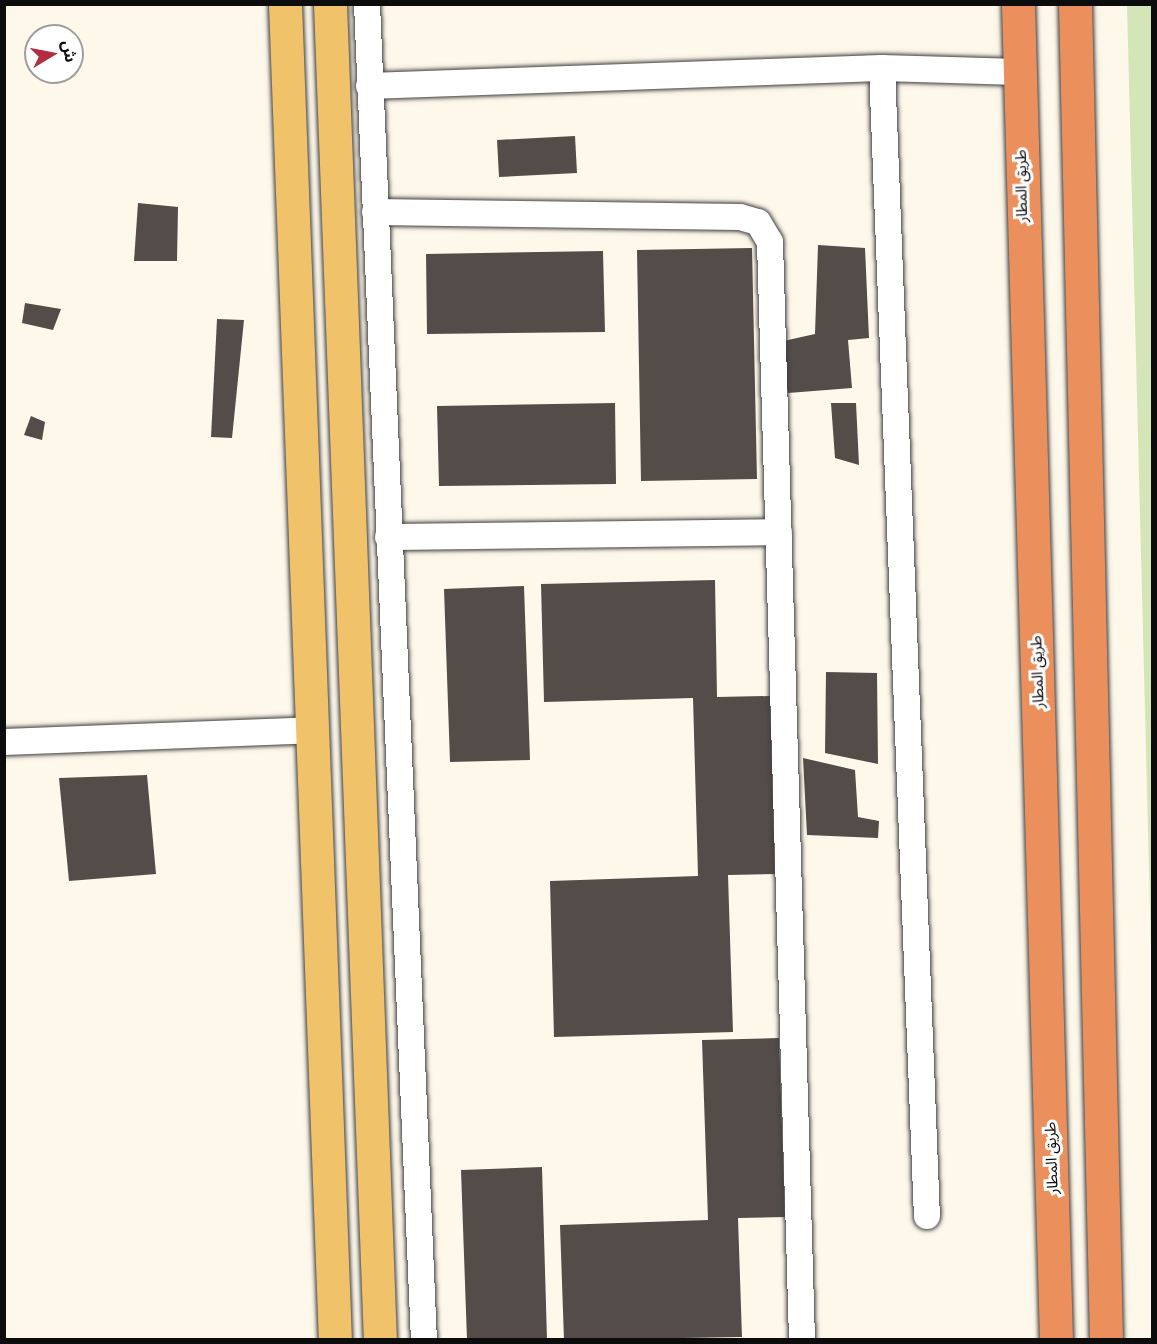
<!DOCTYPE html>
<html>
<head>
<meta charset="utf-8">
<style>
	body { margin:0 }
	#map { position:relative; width:1157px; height:1344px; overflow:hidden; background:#fef8eb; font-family:"PT Serif","Noto Sans Arabic",serif }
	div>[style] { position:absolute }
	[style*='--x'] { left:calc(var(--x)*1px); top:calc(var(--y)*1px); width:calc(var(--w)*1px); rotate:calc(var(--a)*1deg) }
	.green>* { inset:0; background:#d4e5b8 }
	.building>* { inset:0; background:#534c49 }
	.roads { filter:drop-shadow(0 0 2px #3f3f3f) drop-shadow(0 0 2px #3f3f3f) }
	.minor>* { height:26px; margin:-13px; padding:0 13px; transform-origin:13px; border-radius:13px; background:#fff }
	.major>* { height:33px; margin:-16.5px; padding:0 16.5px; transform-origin:16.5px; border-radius:16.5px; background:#f0c36a }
	.highway>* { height:33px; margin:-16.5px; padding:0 16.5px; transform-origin:16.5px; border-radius:16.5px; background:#eb905c }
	span { translate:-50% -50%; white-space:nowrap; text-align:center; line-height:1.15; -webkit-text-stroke:6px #fff; paint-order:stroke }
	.street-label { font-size:15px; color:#0c0c0c }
	.frame { position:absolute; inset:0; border:6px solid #0c0c0c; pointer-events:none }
	.north { position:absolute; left:24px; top:24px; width:60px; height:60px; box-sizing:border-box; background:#fff; border:2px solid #9e9e9e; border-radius:50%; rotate:80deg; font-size:16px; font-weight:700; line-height:24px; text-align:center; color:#0c0c0c }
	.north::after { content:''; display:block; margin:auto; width:21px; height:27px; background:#b22d40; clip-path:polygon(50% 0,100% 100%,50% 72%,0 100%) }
</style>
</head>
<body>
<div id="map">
	<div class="green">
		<i style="clip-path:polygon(1127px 5px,1152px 5px,1152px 986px)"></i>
	</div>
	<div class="building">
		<i style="clip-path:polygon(575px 136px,577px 173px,499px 177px,497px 140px)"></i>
		<i style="clip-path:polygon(138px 203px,178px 207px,177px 261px,134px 261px)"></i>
		<i style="clip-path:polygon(818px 245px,865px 248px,869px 338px,848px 340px,852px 388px,788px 393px,779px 342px,815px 334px)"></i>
		<i style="clip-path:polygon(752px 248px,757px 479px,641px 481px,637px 250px)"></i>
		<i style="clip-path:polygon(603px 251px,605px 332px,427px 334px,426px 254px)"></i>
		<i style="clip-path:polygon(25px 303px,61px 309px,53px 330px,22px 323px)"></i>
		<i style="clip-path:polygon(217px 319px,244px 320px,232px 438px,211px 437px)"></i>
		<i style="clip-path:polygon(615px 403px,616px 484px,439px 486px,437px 406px)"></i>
		<i style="clip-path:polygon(831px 403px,856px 403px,859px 465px,835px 458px)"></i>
		<i style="clip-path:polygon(31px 416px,45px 422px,42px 440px,24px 435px)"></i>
		<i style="clip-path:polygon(715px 580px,717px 697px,770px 696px,775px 874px,728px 875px,733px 1032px,554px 1037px,550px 881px,698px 876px,693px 698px,544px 702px,541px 584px)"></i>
		<i style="clip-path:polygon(524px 586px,530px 760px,450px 762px,444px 589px)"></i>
		<i style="clip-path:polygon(826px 672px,877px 673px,878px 764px,825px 753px)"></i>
		<i style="clip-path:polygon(803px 758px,855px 770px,858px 817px,879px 821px,878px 838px,807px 835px)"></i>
		<i style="clip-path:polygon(147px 775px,156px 874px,69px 881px,59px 778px)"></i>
		<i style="clip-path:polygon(779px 1038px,785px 1217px,738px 1218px,742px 1337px,564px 1340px,560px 1225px,708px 1220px,702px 1040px)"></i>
		<i style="clip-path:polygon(542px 1167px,547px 1340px,467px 1340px,461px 1170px)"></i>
	</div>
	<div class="roads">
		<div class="minor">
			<i style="--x:367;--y:4;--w:1337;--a:87.56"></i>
			<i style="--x:882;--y:68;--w:1149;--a:87.76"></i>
			<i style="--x:369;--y:86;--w:513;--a:-2.01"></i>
			<i style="--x:882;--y:68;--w:137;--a:1.7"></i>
			<i style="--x:375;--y:212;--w:365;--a:0.8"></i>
			<i style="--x:740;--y:217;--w:19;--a:16"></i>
			<i style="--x:758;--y:222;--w:23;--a:59"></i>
			<i style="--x:770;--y:242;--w:1098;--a:88.33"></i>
			<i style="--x:388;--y:537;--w:391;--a:-0.7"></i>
			<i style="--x:4;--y:742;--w:308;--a:-2.2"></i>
		</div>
		<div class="major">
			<i style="--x:285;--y:4;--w:1337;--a:87.86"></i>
			<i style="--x:330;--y:4;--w:1337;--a:87.86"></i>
		</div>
		<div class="highway">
			<i style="--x:1018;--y:4;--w:1337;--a:88.37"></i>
			<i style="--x:1075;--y:4;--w:1336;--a:88.67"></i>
		</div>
	</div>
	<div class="street-label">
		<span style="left:1021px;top:186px;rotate:-91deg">طريق المطار</span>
		<span style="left:1037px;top:672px;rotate:-92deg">طريق المطار</span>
		<span style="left:1051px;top:1158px;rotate:-92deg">طريق المطار</span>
	</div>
	<div class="frame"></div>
	<div class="north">ش</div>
</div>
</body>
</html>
